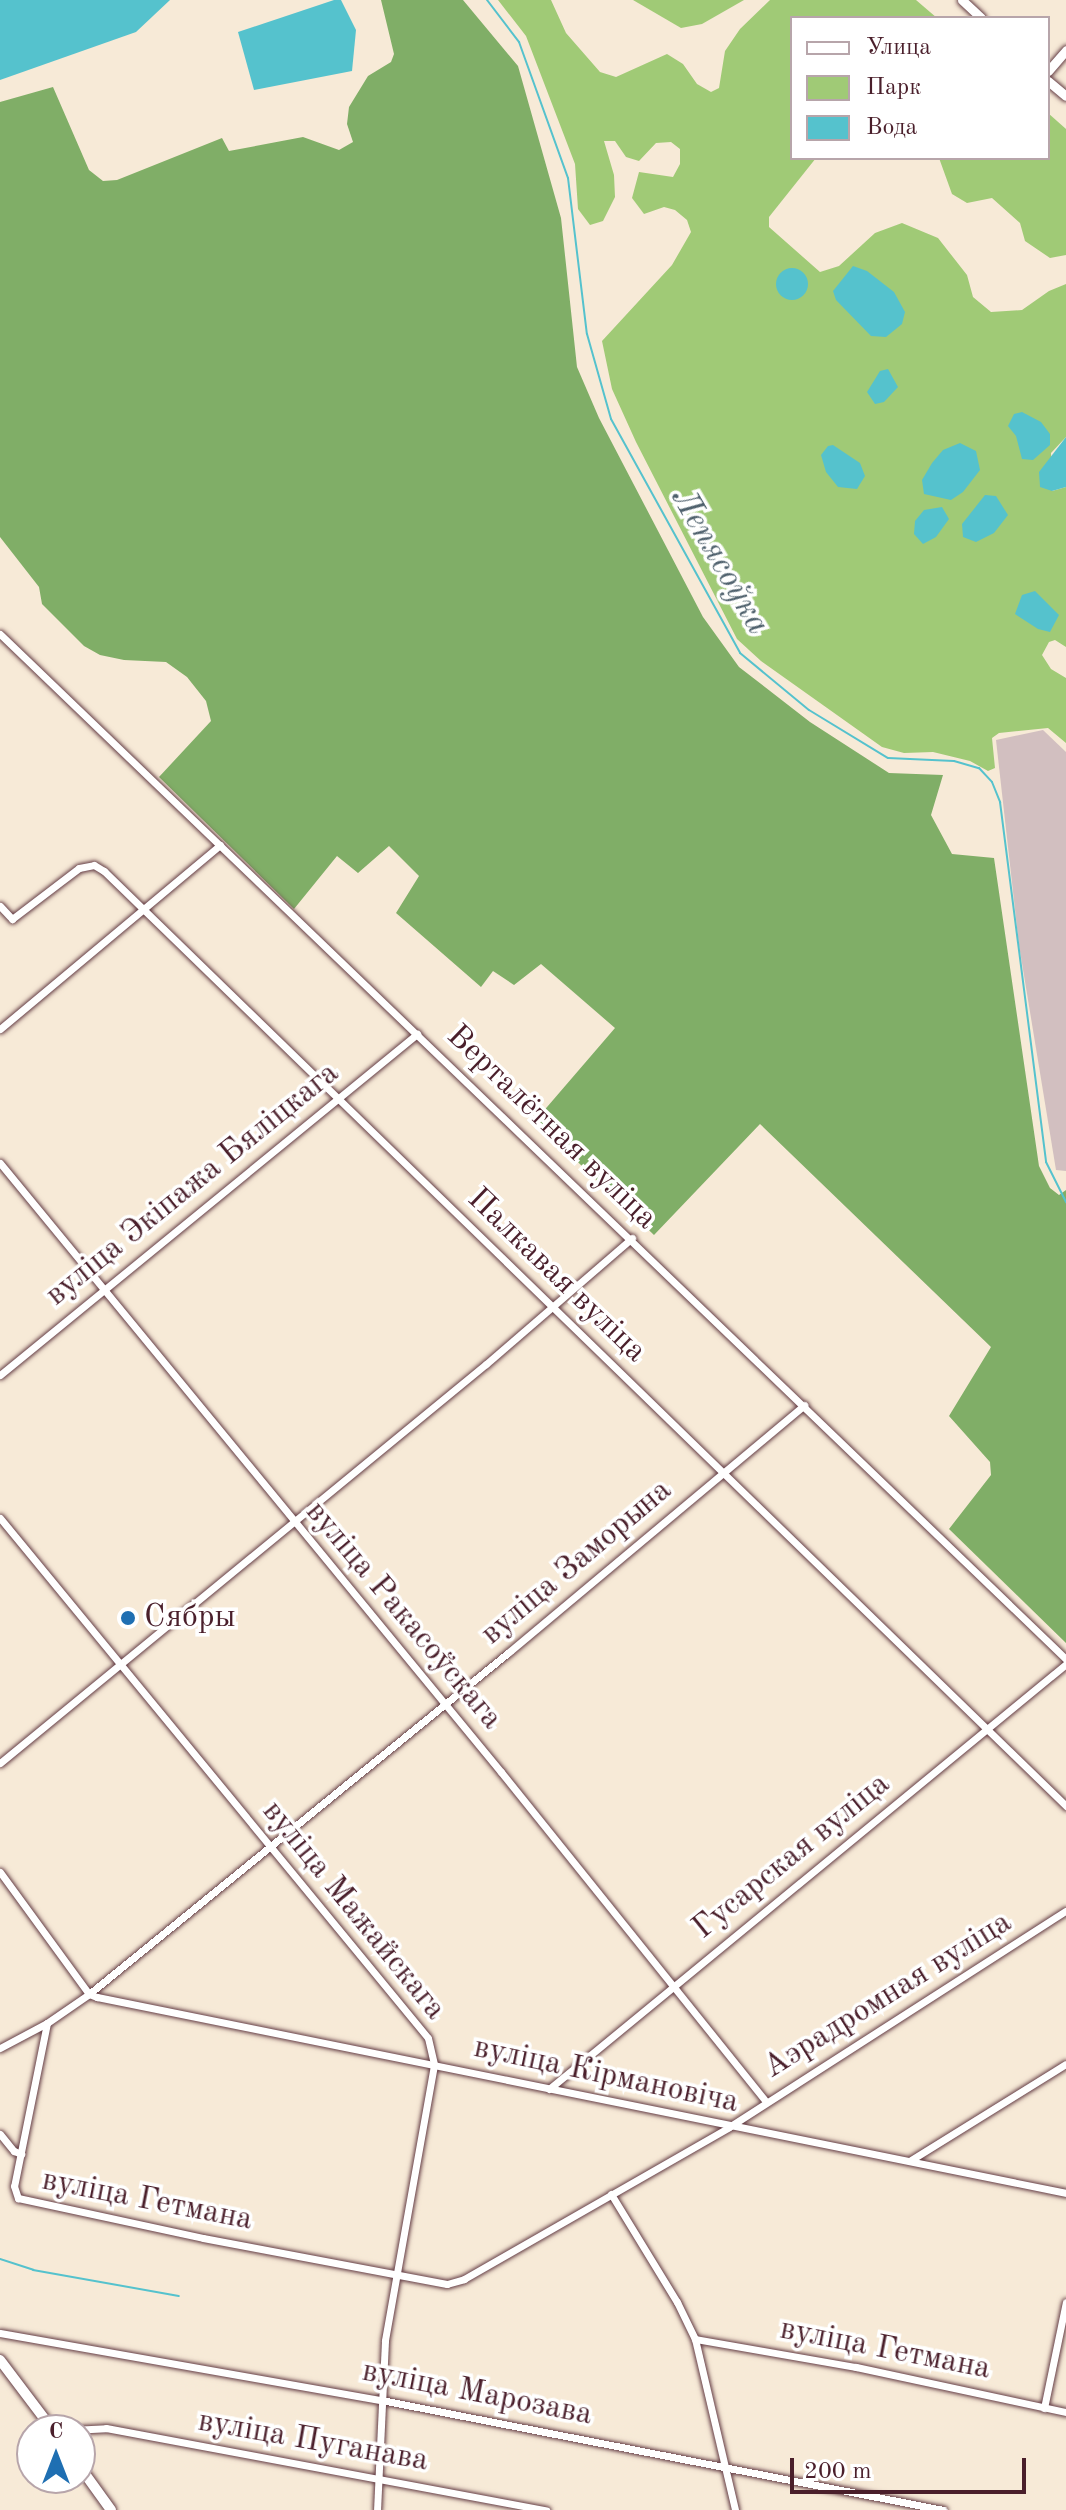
<!DOCTYPE html>
<html>
<head>
<meta charset="utf-8">
<style>
	body { margin:0 }
	#map { position:relative; width:1066px; height:2510px; overflow:hidden; background:#f7ead7; font-family:"Old Standard TT",serif }
	div>[style] { position:absolute }
	[style*='--x'] { left:calc(var(--x)*1px); top:calc(var(--y)*1px); width:calc(var(--w)*1px); rotate:calc(var(--a)*1deg) }
	.industrial>* { inset:0; background:#d2bfc0 }
	.green>* { inset:0; background:#a0ca76 }
	.forest>* { inset:0; background:#80ae67 }
	.water>* { inset:0; background:#55c2cd }
	.round { border-radius:50% }
	.stream>* { height:2px; margin:-1px; padding:0 1px; transform-origin:1px; border-radius:1px; background:#55c2cd }
	.roads { filter:drop-shadow(0 0 2px #643d45) drop-shadow(0 0 2px #643d45) }
	.street>* { height:7px; margin:-3.5px; padding:0 3.5px; transform-origin:3.5px; border-radius:3.5px; background:#fff }
	.secondary>* { height:9px; margin:-4.5px; padding:0 4.5px; transform-origin:4.5px; border-radius:4.5px; background:#fff }
	.primary>* { height:10px; margin:-5px; padding:0 5px; transform-origin:5px; border-radius:5px; background:#fff }
	.dots>* { width:22px; height:22px; translate:-50% -50%; box-sizing:border-box; border:4px solid #fff; border-radius:50% }
	span { translate:-50% -50%; white-space:nowrap; text-align:center; line-height:1.15; -webkit-text-stroke:7px #fff; paint-order:stroke }
	.street-label { font-size:32px; color:#4a1f2b }
	.poi-label { font-size:32px; color:#4a1f2b }
	.left { translate:0 -50%; text-align:left }
	.water-label { font-size:34px; color:#4e606c; font-style:italic }
	.legend { position:absolute; left:790px; top:16px; width:260px; height:144px; box-sizing:border-box; background:#fff; border:2px solid #b7a5aa; margin:0; padding:10px 14px; list-style:none; font-size:24px; color:#4a1f2b }
	.legend li { display:flex; align-items:center; gap:16px; height:40px }
	.legend b { width:40px; border:2px solid #b7a5aa }
	.north { position:absolute; left:16px; top:2414px; width:80px; height:80px; box-sizing:border-box; background:#fff; border:2px solid #b7a5aa; border-radius:50%; rotate:0deg; font-size:22px; font-weight:700; line-height:32px; text-align:center; color:#4a1f2b }
	.north::after { content:''; display:block; margin:auto; width:28px; height:36px; background:#1f6fb2; clip-path:polygon(50% 0,100% 100%,50% 72%,0 100%) }
	.scale { position:absolute; left:790px; top:2458px; width:236px; height:36px; box-sizing:border-box; border:4px solid #4a1f2b; border-top:0; padding-left:10px; font-size:24px; line-height:28px; white-space:nowrap; color:#4a1f2b; -webkit-text-stroke:6px #fff; paint-order:stroke }
</style>
</head>
<body>
<div id="map">
	<div class="industrial">
		<i style="clip-path:polygon(1043px 730px,1066px 752px,1066px 1171px,1056px 1170px,1019px 945px,996px 740px)"></i>
	</div>
	<div class="green">
		<i style="clip-path:polygon(498px 0,551px 0,566px 33px,600px 72px,616px 77px,667px 54px,683px 64px,697px 84px,711px 92px,719px 88px,725px 51px,740px 29px,770px 0,916px 0,937px 18px,792px 18px,792px 158px,816px 158px,769px 217px,769px 227px,820px 272px,839px 266px,875px 233px,902px 223px,938px 238px,967px 275px,973px 297px,991px 312px,1022px 310px,1049px 291px,1066px 284px,1066px 437px,1051px 453px,1052px 491px,1066px 487px,1066px 647px,1055px 640px,1049px 642px,1042px 655px,1051px 669px,1066px 678px,1066px 743px,1048px 728px,999px 733px,992px 738px,995px 768px,988px 771px,970px 761px,933px 752px,904px 753px,882px 747px,761px 661px,737px 639px,636px 442px,612px 389px,602px 341px,672px 265px,691px 232px,687px 220px,675px 210px,664px 207px,644px 214px,632px 198px,639px 172px,673px 177px,680px 164px,680px 149px,671px 142px,656px 143px,639px 161px,626px 157px,615px 141px,604px 141px,614px 175px,615px 197px,603px 221px,590px 225px,578px 209px,575px 164px,526px 36px)"></i>
		<i style="clip-path:polygon(633px 0,744px 0,702px 24px,681px 28px)"></i>
		<i style="clip-path:polygon(1048px 113px,1066px 129px,1066px 255px,1050px 258px,1025px 241px,1020px 223px,992px 198px,967px 203px,952px 194px,939px 158px,1048px 158px)"></i>
	</div>
	<div class="forest">
		<i style="clip-path:polygon(381px 0,463px 0,518px 66px,561px 218px,577px 367px,599px 418px,703px 617px,739px 667px,810px 722px,889px 773px,943px 775px,931px 815px,952px 854px,994px 858px,1039px 1166px,1050px 1188px,1059px 1195px,1066px 1190px,1066px 1643px,949px 1529px,991px 1475px,990px 1462px,949px 1416px,991px 1347px,760px 1124px,654px 1235px,535px 1121px,615px 1028px,541px 964px,514px 985px,493px 971px,481px 987px,396px 913px,419px 876px,389px 846px,358px 873px,337px 856px,294px 909px,159px 777px,211px 721px,206px 701px,187px 677px,166px 662px,124px 660px,100px 655px,84px 646px,42px 604px,39px 587px,0 537px,0 102px,53px 87px,89px 170px,103px 181px,117px 180px,222px 138px,229px 151px,303px 137px,339px 150px,353px 142px,347px 124px,349px 107px,368px 76px,391px 62px,394px 54px)"></i>
	</div>
	<div class="water">
		<i style="clip-path:polygon(0 0,170px 0,136px 32px,0 80px)"></i>
		<i style="clip-path:polygon(334px 0,341px 0,356px 30px,352px 71px,254px 90px,238px 32px)"></i>
		<i style="clip-path:polygon(853px 266px,867px 271px,894px 292px,905px 312px,902px 324px,886px 337px,871px 336px,836px 300px,833px 291px)"></i>
		<i class="round" style="left:776px;top:268px;width:32px;height:32px"></i>
		<i style="clip-path:polygon(888px 369px,898px 387px,884px 402px,875px 404px,867px 392px,880px 371px)"></i>
		<i style="clip-path:polygon(1022px 412px,1041px 422px,1050px 434px,1050px 445px,1033px 460px,1022px 459px,1016px 436px,1008px 426px,1014px 414px)"></i>
		<i style="clip-path:polygon(1066px 437px,1066px 487px,1052px 491px,1040px 487px,1039px 472px)"></i>
		<i style="clip-path:polygon(960px 443px,976px 451px,980px 470px,963px 492px,951px 500px,924px 494px,922px 480px,932px 463px,943px 450px)"></i>
		<i style="clip-path:polygon(833px 445px,860px 463px,865px 476px,857px 489px,838px 487px,826px 472px,821px 455px,828px 446px)"></i>
		<i style="clip-path:polygon(985px 495px,996px 496px,1008px 515px,994px 533px,976px 542px,963px 537px,962px 524px)"></i>
		<i style="clip-path:polygon(942px 507px,949px 519px,936px 537px,923px 544px,914px 534px,915px 521px,924px 510px)"></i>
		<i style="clip-path:polygon(1035px 591px,1059px 615px,1050px 632px,1038px 629px,1015px 614px,1022px 595px)"></i>
	</div>
	<div class="stream">
		<i style="--x:487;--y:0;--w:53;--a:52.7"></i>
		<i style="--x:519;--y:42;--w:145;--a:70.2"></i>
		<i style="--x:568;--y:178;--w:157;--a:83.1"></i>
		<i style="--x:587;--y:334;--w:88;--a:74.2"></i>
		<i style="--x:611;--y:419;--w:267;--a:61.1"></i>
		<i style="--x:740;--y:653;--w:89;--a:39.6"></i>
		<i style="--x:809;--y:710;--w:92;--a:31.3"></i>
		<i style="--x:888;--y:758;--w:66;--a:2.6"></i>
		<i style="--x:954;--y:761;--w:26;--a:16"></i>
		<i style="--x:979;--y:768;--w:19;--a:47"></i>
		<i style="--x:992;--y:782;--w:22;--a:68"></i>
		<i style="--x:1000;--y:802;--w:363;--a:82.7"></i>
		<i style="--x:1046;--y:1162;--w:45;--a:63.4"></i>
		<i style="--x:0;--y:2259;--w:35;--a:18"></i>
		<i style="--x:33;--y:2270;--w:148;--a:10.1"></i>
	</div>
	<div class="roads">
		<div class="street">
			<i style="--x:0;--y:634;--w:1479;--a:43.88"></i>
			<i style="--x:0;--y:906;--w:18;--a:47"></i>
			<i style="--x:12;--y:919;--w:84;--a:-37.3"></i>
			<i style="--x:79;--y:868;--w:15;--a:-11"></i>
			<i style="--x:94;--y:865;--w:12;--a:31"></i>
			<i style="--x:104;--y:871;--w:1342;--a:44.18"></i>
			<i style="--x:0;--y:1029;--w:287;--a:-39.9"></i>
			<i style="--x:0;--y:1163;--w:789;--a:50.56"></i>
			<i style="--x:501;--y:1772;--w:423;--a:51.2"></i>
			<i style="--x:0;--y:1375;--w:539;--a:-39.27"></i>
			<i style="--x:0;--y:1518;--w:673;--a:50.54"></i>
			<i style="--x:428;--y:2038;--w:28;--a:77"></i>
			<i style="--x:434;--y:2065;--w:280;--a:100.1"></i>
			<i style="--x:385;--y:2341;--w:169;--a:92.7"></i>
			<i style="--x:0;--y:1763;--w:629;--a:-39.39"></i>
			<i style="--x:486;--y:1364;--w:193;--a:-40.8"></i>
			<i style="--x:0;--y:1872;--w:151;--a:53.9"></i>
			<i style="--x:89;--y:1994;--w:9;--a:21"></i>
			<i style="--x:97;--y:1997;--w:989;--a:11.43"></i>
			<i style="--x:47;--y:2023;--w:166;--a:101.4"></i>
			<i style="--x:14;--y:2186;--w:13;--a:72"></i>
			<i style="--x:18;--y:2198;--w:189;--a:12.2"></i>
			<i style="--x:203;--y:2238;--w:248;--a:10.7"></i>
			<i style="--x:447;--y:2284;--w:18;--a:-16"></i>
			<i style="--x:464;--y:2279;--w:305;--a:-29.8"></i>
			<i style="--x:729;--y:2127;--w:400;--a:-32.7"></i>
			<i style="--x:0;--y:2048;--w:53;--a:-28"></i>
			<i style="--x:47;--y:2023;--w:51;--a:-34.6"></i>
			<i style="--x:89;--y:1994;--w:542;--a:-39.16"></i>
			<i style="--x:509;--y:1652;--w:385;--a:-39.9"></i>
			<i style="--x:549;--y:2089;--w:669;--a:-39.42"></i>
			<i style="--x:0;--y:2134;--w:22;--a:51"></i>
			<i style="--x:14;--y:2151;--w:8;--a:23"></i>
			<i style="--x:911;--y:2160;--w:182;--a:-31.8"></i>
			<i style="--x:611;--y:2194;--w:127;--a:58.6"></i>
			<i style="--x:677;--y:2302;--w:41;--a:64.1"></i>
			<i style="--x:695;--y:2339;--w:176;--a:76.8"></i>
			<i style="--x:0;--y:2333;--w:387;--a:10"></i>
			<i style="--x:381;--y:2400;--w:573;--a:11.07"></i>
			<i style="--x:695;--y:2339;--w:163;--a:9.9"></i>
			<i style="--x:856;--y:2367;--w:215;--a:12.1"></i>
			<i style="--x:1044;--y:2408;--w:108;--a:-78.3"></i>
			<i style="--x:71;--y:2430;--w:35;--a:-3"></i>
			<i style="--x:106;--y:2428;--w:448;--a:10.6"></i>
		</div>
		<div class="secondary">
			<i style="--x:962;--y:0;--w:26;--a:43"></i>
			<i style="--x:1048;--y:71;--w:28;--a:-49"></i>
			<i style="--x:1048;--y:81;--w:23;--a:40"></i>
		</div>
		<div class="primary">
			<i style="--x:0;--y:2360;--w:88;--a:52.9"></i>
			<i style="--x:80;--y:2467;--w:53;--a:54.2"></i>
		</div>
	</div>
	<div class="dots">
		<i style="left:128px;top:1618px;background:#1f6fb2"></i>
	</div>
	<div class="street-label">
		<span style="left:551px;top:1128px;rotate:44deg">Верталётная вуліца</span>
		<span style="left:193px;top:1185px;rotate:-39deg">вуліца Экіпажа Бяліцкага</span>
		<span style="left:556px;top:1276px;rotate:44deg">Палкавая вуліца</span>
		<span style="left:577px;top:1563px;rotate:-40deg">вуліца Заморына</span>
		<span style="left:403px;top:1616px;rotate:50deg">вуліца Ракасоўскага</span>
		<span style="left:792px;top:1857px;rotate:-39deg">Гусарская вуліца</span>
		<span style="left:353px;top:1911px;rotate:51deg">вуліца Мажайскага</span>
		<span style="left:888px;top:1996px;rotate:-32deg">Аэрадромная вуліца</span>
		<span style="left:606px;top:2076px;rotate:12deg">вуліца Кірмановіча</span>
		<span style="left:147px;top:2201px;rotate:11deg">вуліца Гетмана</span>
		<span style="left:885px;top:2350px;rotate:11deg">вуліца Гетмана</span>
		<span style="left:477px;top:2394px;rotate:11deg">вуліца Марозава</span>
		<span style="left:313px;top:2442px;rotate:10deg">вуліца Пуганава</span>
	</div>
	<div class="poi-label">
		<span class="left" style="left:144px;top:1618px">Сябры</span>
	</div>
	<div class="water-label">
		<span style="left:719px;top:562px;rotate:60deg">Лепясоўка</span>
	</div>
	<ul class="legend">
	<li><b style="height:10px;background:#fff"></b>Улица</li>
	<li><b style="height:22px;background:#a0ca76"></b>Парк</li>
	<li><b style="height:22px;background:#55c2cd"></b>Вода</li>
	</ul>
	<div class="north">С</div>
	<div class="scale">200 m</div>
</div>
</body>
</html>
